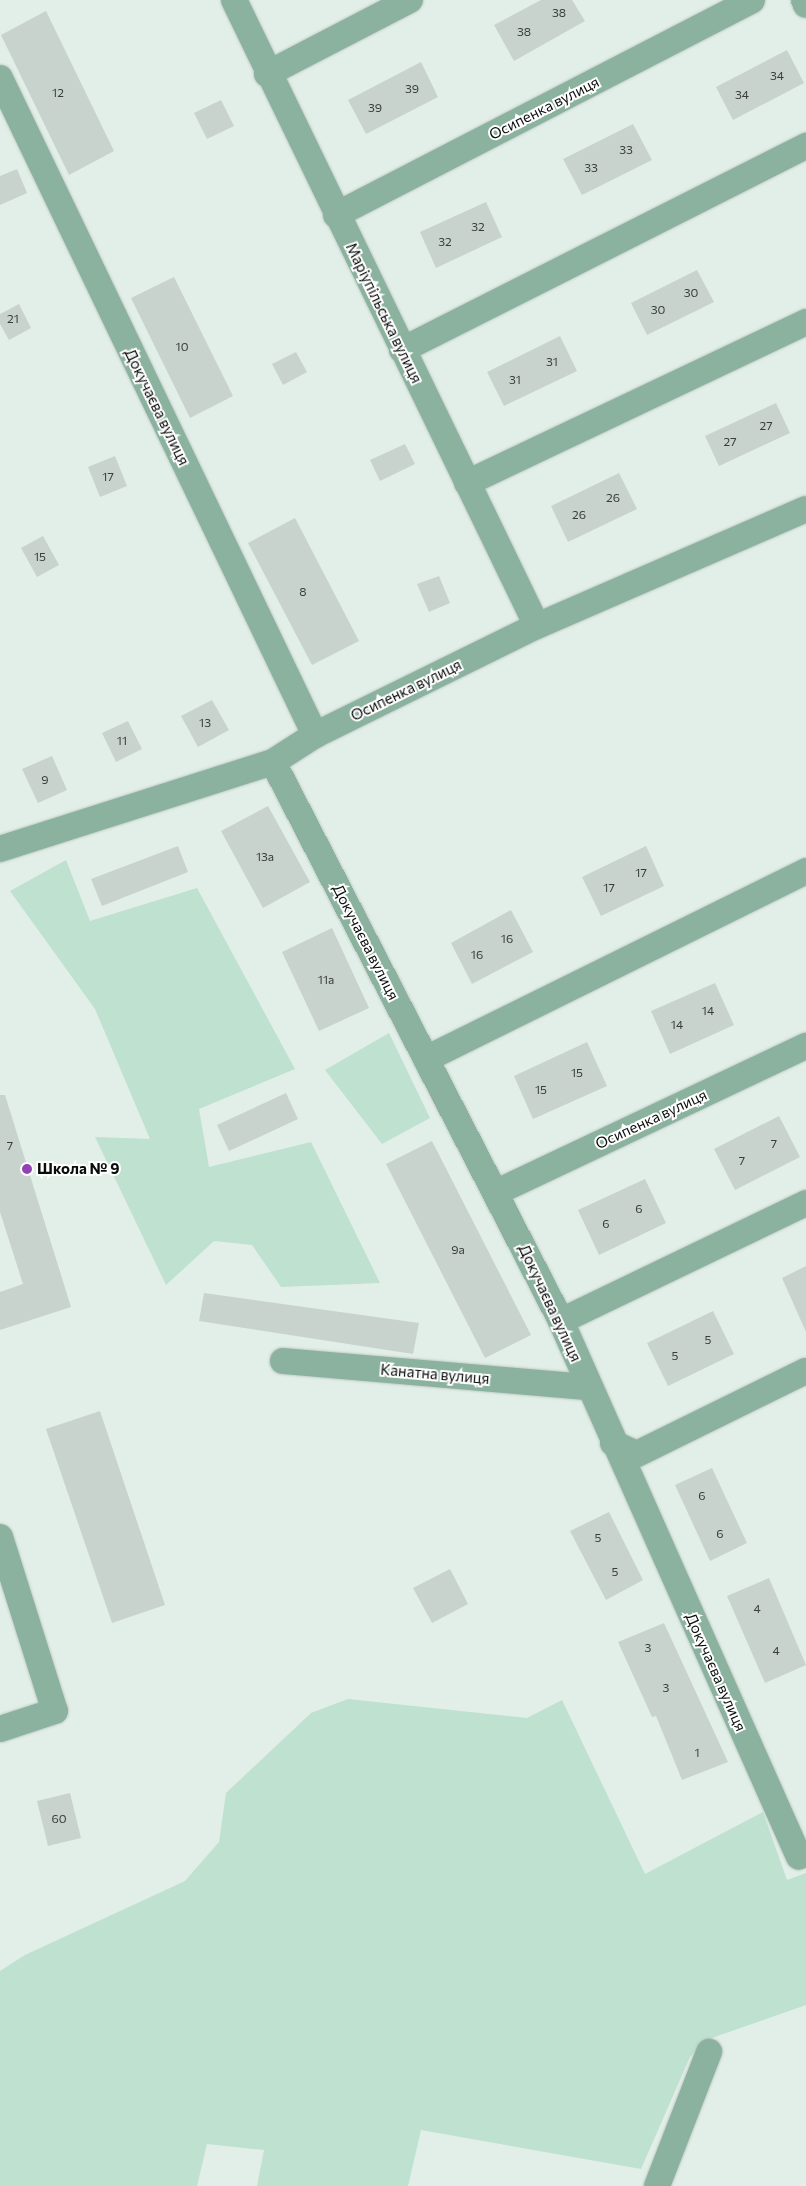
<!DOCTYPE html>
<html>
<head>
<meta charset="utf-8">
<style>
	body { margin:0 }
	#map { position:relative; width:806px; height:2186px; overflow:hidden; background:#e2eee8; font-family:Commissioner,sans-serif }
	div>[style] { position:absolute }
	[style*='--x'] { left:calc(var(--x)*1px); top:calc(var(--y)*1px); width:calc(var(--w)*1px); rotate:calc(var(--a)*1deg) }
	.green>* { inset:0; background:#bee1d0 }
	.building>* { inset:0; background:#c8d3cd }
	.roads { filter:drop-shadow(0 0 1px #bfcac5) drop-shadow(0 0 1px #bfcac5) }
	.street>* { height:26px; margin:-13px; padding:0 13px; transform-origin:13px; border-radius:13px; background:#8ab29e }
	.dots>* { width:14px; height:14px; translate:-50% -50%; box-sizing:border-box; border:2px solid #fff; border-radius:50% }
	span { translate:-50% -50%; white-space:nowrap; text-align:center; line-height:1.15; -webkit-text-stroke:4px #fff; paint-order:stroke }
	.number-label { font-size:12px; color:#393e3c }
	.number-label span { -webkit-text-stroke-width:0 }
	.street-label { font-size:15px; color:#090d0b }
	.poi-label { font-size:15px; color:#090d0b; font-weight:700 }
	.left { translate:0 -50%; text-align:left }
</style>
</head>
<body>
<div id="map">
	<div class="green">
		<i style="clip-path:polygon(66px 860px,90px 921px,197px 888px,295px 1069px,199px 1109px,209px 1167px,311px 1142px,380px 1283px,281px 1287px,252px 1245px,214px 1241px,166px 1285px,95px 1137px,150px 1139px,95px 1009px,10px 891px)"></i>
		<i style="clip-path:polygon(389px 1033px,430px 1118px,382px 1144px,325px 1070px)"></i>
		<i style="clip-path:polygon(348px 1699px,527px 1718px,562px 1700px,645px 1874px,763px 1812px,787px 1880px,806px 1873px,806px 2005px,706px 2040px,690px 2057px,641px 2169px,421px 2130px,408px 2186px,257px 2186px,264px 2150px,207px 2144px,197px 2186px,0 2186px,0 1971px,25px 1955px,185px 1881px,219px 1842px,226px 1793px,311px 1713px)"></i>
	</div>
	<div class="building">
		<i style="clip-path:polygon(541px 0,572px 0,585px 21px,514px 61px,494px 25px)"></i>
		<i style="clip-path:polygon(46px 11px,114px 151px,69px 175px,1px 35px)"></i>
		<i style="clip-path:polygon(787px 50px,804px 83px,733px 120px,716px 87px)"></i>
		<i style="clip-path:polygon(421px 62px,438px 97px,366px 134px,348px 100px)"></i>
		<i style="clip-path:polygon(221px 100px,234px 126px,207px 139px,194px 113px)"></i>
		<i style="clip-path:polygon(633px 124px,652px 160px,582px 195px,563px 159px)"></i>
		<i style="clip-path:polygon(17px 169px,27px 193px,0 205px,0 176px)"></i>
		<i style="clip-path:polygon(486px 202px,502px 237px,436px 268px,420px 232px)"></i>
		<i style="clip-path:polygon(697px 270px,714px 302px,647px 335px,631px 303px)"></i>
		<i style="clip-path:polygon(174px 277px,233px 396px,190px 418px,131px 298px)"></i>
		<i style="clip-path:polygon(19px 304px,31px 328px,9px 340px,0 324px,0 314px)"></i>
		<i style="clip-path:polygon(560px 336px,577px 371px,504px 406px,487px 372px)"></i>
		<i style="clip-path:polygon(296px 352px,307px 372px,283px 385px,272px 364px)"></i>
		<i style="clip-path:polygon(776px 403px,790px 433px,719px 466px,705px 436px)"></i>
		<i style="clip-path:polygon(405px 444px,415px 464px,380px 481px,370px 460px)"></i>
		<i style="clip-path:polygon(115px 456px,127px 486px,100px 497px,88px 467px)"></i>
		<i style="clip-path:polygon(619px 473px,637px 509px,568px 542px,551px 506px)"></i>
		<i style="clip-path:polygon(295px 518px,359px 641px,312px 665px,248px 543px)"></i>
		<i style="clip-path:polygon(43px 536px,59px 565px,37px 577px,21px 548px)"></i>
		<i style="clip-path:polygon(439px 576px,450px 603px,429px 612px,417px 584px)"></i>
		<i style="clip-path:polygon(212px 700px,229px 730px,198px 747px,181px 716px)"></i>
		<i style="clip-path:polygon(128px 721px,142px 749px,116px 762px,102px 733px)"></i>
		<i style="clip-path:polygon(52px 756px,67px 790px,38px 803px,22px 769px)"></i>
		<i style="clip-path:polygon(268px 806px,310px 882px,263px 908px,221px 831px)"></i>
		<i style="clip-path:polygon(178px 846px,188px 872px,102px 906px,91px 879px)"></i>
		<i style="clip-path:polygon(646px 846px,664px 886px,601px 916px,582px 877px)"></i>
		<i style="clip-path:polygon(511px 910px,533px 952px,472px 984px,451px 943px)"></i>
		<i style="clip-path:polygon(332px 928px,369px 1008px,319px 1031px,282px 952px)"></i>
		<i style="clip-path:polygon(715px 983px,734px 1025px,670px 1054px,651px 1011px)"></i>
		<i style="clip-path:polygon(587px 1042px,607px 1086px,533px 1119px,514px 1076px)"></i>
		<i style="clip-path:polygon(286px 1093px,298px 1119px,229px 1151px,217px 1125px)"></i>
		<i style="clip-path:polygon(0 1095px,5px 1095px,71px 1307px,0 1330px,0 1292px,23px 1284px,0 1212px)"></i>
		<i style="clip-path:polygon(779px 1116px,800px 1157px,735px 1190px,714px 1149px)"></i>
		<i style="clip-path:polygon(432px 1141px,531px 1335px,485px 1358px,386px 1164px)"></i>
		<i style="clip-path:polygon(645px 1179px,666px 1223px,599px 1255px,578px 1210px)"></i>
		<i style="clip-path:polygon(806px 1266px,806px 1332px,782px 1278px)"></i>
		<i style="clip-path:polygon(204px 1293px,419px 1323px,413px 1354px,199px 1321px)"></i>
		<i style="clip-path:polygon(713px 1311px,734px 1354px,668px 1386px,647px 1343px)"></i>
		<i style="clip-path:polygon(100px 1411px,165px 1605px,112px 1623px,46px 1429px)"></i>
		<i style="clip-path:polygon(712px 1468px,747px 1543px,710px 1561px,675px 1485px)"></i>
		<i style="clip-path:polygon(609px 1512px,643px 1580px,606px 1600px,570px 1531px)"></i>
		<i style="clip-path:polygon(450px 1569px,468px 1604px,432px 1623px,413px 1588px)"></i>
		<i style="clip-path:polygon(769px 1578px,806px 1665px,765px 1683px,727px 1596px)"></i>
		<i style="clip-path:polygon(664px 1623px,728px 1762px,682px 1780px,656px 1716px,652px 1717px,618px 1642px)"></i>
		<i style="clip-path:polygon(70px 1793px,81px 1838px,48px 1846px,37px 1801px)"></i>
	</div>
	<div class="roads">
		<div class="street">
			<i style="--x:234;--y:0;--w:695;--a:64.17"></i>
			<i style="--x:804;--y:0;--w:5;--a:68"></i>
			<i style="--x:267;--y:74;--w:161;--a:-27.4"></i>
			<i style="--x:0;--y:78;--w:729;--a:64.38"></i>
			<i style="--x:336;--y:215;--w:468;--a:-27.3"></i>
			<i style="--x:402;--y:350;--w:453;--a:-26.8"></i>
			<i style="--x:467;--y:483;--w:375;--a:-25.4"></i>
			<i style="--x:273;--y:762;--w:629;--a:62.74"></i>
			<i style="--x:561;--y:1321;--w:586;--a:66.06"></i>
			<i style="--x:0;--y:849;--w:287;--a:-17.7"></i>
			<i style="--x:273;--y:762;--w:50;--a:-32.7"></i>
			<i style="--x:315;--y:735;--w:247;--a:-26.2"></i>
			<i style="--x:537;--y:626;--w:293;--a:-23.5"></i>
			<i style="--x:426;--y:1059;--w:424;--a:-26.3"></i>
			<i style="--x:497;--y:1192;--w:342;--a:-25.3"></i>
			<i style="--x:561;--y:1321;--w:272;--a:-25.7"></i>
			<i style="--x:283;--y:1361;--w:306;--a:4.9"></i>
			<i style="--x:613;--y:1443;--w:26;--a:25"></i>
			<i style="--x:637;--y:1454;--w:188;--a:-26.2"></i>
			<i style="--x:0;--y:1537;--w:182;--a:72.5"></i>
			<i style="--x:55;--y:1711;--w:58;--a:161.9"></i>
			<i style="--x:657;--y:2186;--w:144;--a:-68.8"></i>
		</div>
	</div>
	<div class="dots">
		<i style="left:27px;top:1169px;background:#9143b4"></i>
	</div>
	<div class="number-label">
		<span style="left:559px;top:13px">38</span>
		<span style="left:524px;top:32px">38</span>
		<span style="left:777px;top:76px">34</span>
		<span style="left:412px;top:89px">39</span>
		<span style="left:58px;top:93px">12</span>
		<span style="left:742px;top:95px">34</span>
		<span style="left:375px;top:108px">39</span>
		<span style="left:626px;top:150px">33</span>
		<span style="left:591px;top:168px">33</span>
		<span style="left:478px;top:227px">32</span>
		<span style="left:445px;top:242px">32</span>
		<span style="left:691px;top:293px">30</span>
		<span style="left:658px;top:310px">30</span>
		<span style="left:13px;top:319px">21</span>
		<span style="left:182px;top:347px">10</span>
		<span style="left:552px;top:362px">31</span>
		<span style="left:515px;top:380px">31</span>
		<span style="left:766px;top:426px">27</span>
		<span style="left:730px;top:442px">27</span>
		<span style="left:108px;top:477px">17</span>
		<span style="left:613px;top:498px">26</span>
		<span style="left:579px;top:515px">26</span>
		<span style="left:40px;top:557px">15</span>
		<span style="left:303px;top:592px">8</span>
		<span style="left:205px;top:723px">13</span>
		<span style="left:122px;top:741px">11</span>
		<span style="left:45px;top:780px">9</span>
		<span style="left:265px;top:857px">13а</span>
		<span style="left:641px;top:873px">17</span>
		<span style="left:609px;top:888px">17</span>
		<span style="left:507px;top:939px">16</span>
		<span style="left:477px;top:955px">16</span>
		<span style="left:326px;top:980px">11а</span>
		<span style="left:708px;top:1011px">14</span>
		<span style="left:677px;top:1025px">14</span>
		<span style="left:577px;top:1073px">15</span>
		<span style="left:541px;top:1090px">15</span>
		<span style="left:774px;top:1144px">7</span>
		<span style="left:10px;top:1146px">7</span>
		<span style="left:742px;top:1161px">7</span>
		<span style="left:639px;top:1209px">6</span>
		<span style="left:606px;top:1224px">6</span>
		<span style="left:458px;top:1250px">9а</span>
		<span style="left:708px;top:1340px">5</span>
		<span style="left:675px;top:1356px">5</span>
		<span style="left:702px;top:1496px">6</span>
		<span style="left:720px;top:1534px">6</span>
		<span style="left:598px;top:1538px">5</span>
		<span style="left:615px;top:1572px">5</span>
		<span style="left:757px;top:1609px">4</span>
		<span style="left:648px;top:1648px">3</span>
		<span style="left:776px;top:1651px">4</span>
		<span style="left:666px;top:1688px">3</span>
		<span style="left:697px;top:1753px">1</span>
		<span style="left:59px;top:1819px">60</span>
	</div>
	<div class="street-label">
		<span style="left:544px;top:108px;rotate:-27deg">Осипенка вулиця</span>
		<span style="left:384px;top:313px;rotate:64deg">Маріупільська вулиця</span>
		<span style="left:157px;top:407px;rotate:64deg">Докучаєва вулиця</span>
		<span style="left:406px;top:690px;rotate:-26deg">Осипенка вулиця</span>
		<span style="left:366px;top:942px;rotate:63deg">Докучаєва вулиця</span>
		<span style="left:651px;top:1119px;rotate:-25deg">Осипенка вулиця</span>
		<span style="left:550px;top:1303px;rotate:65deg">Докучаєва вулиця</span>
		<span style="left:435px;top:1374px;rotate:5deg">Канатна вулиця</span>
		<span style="left:716px;top:1672px;rotate:66deg">Докучаєва вулиця</span>
	</div>
	<div class="poi-label">
		<span class="left" style="left:37px;top:1169px">Школа № 9</span>
	</div>
</div>
</body>
</html>
